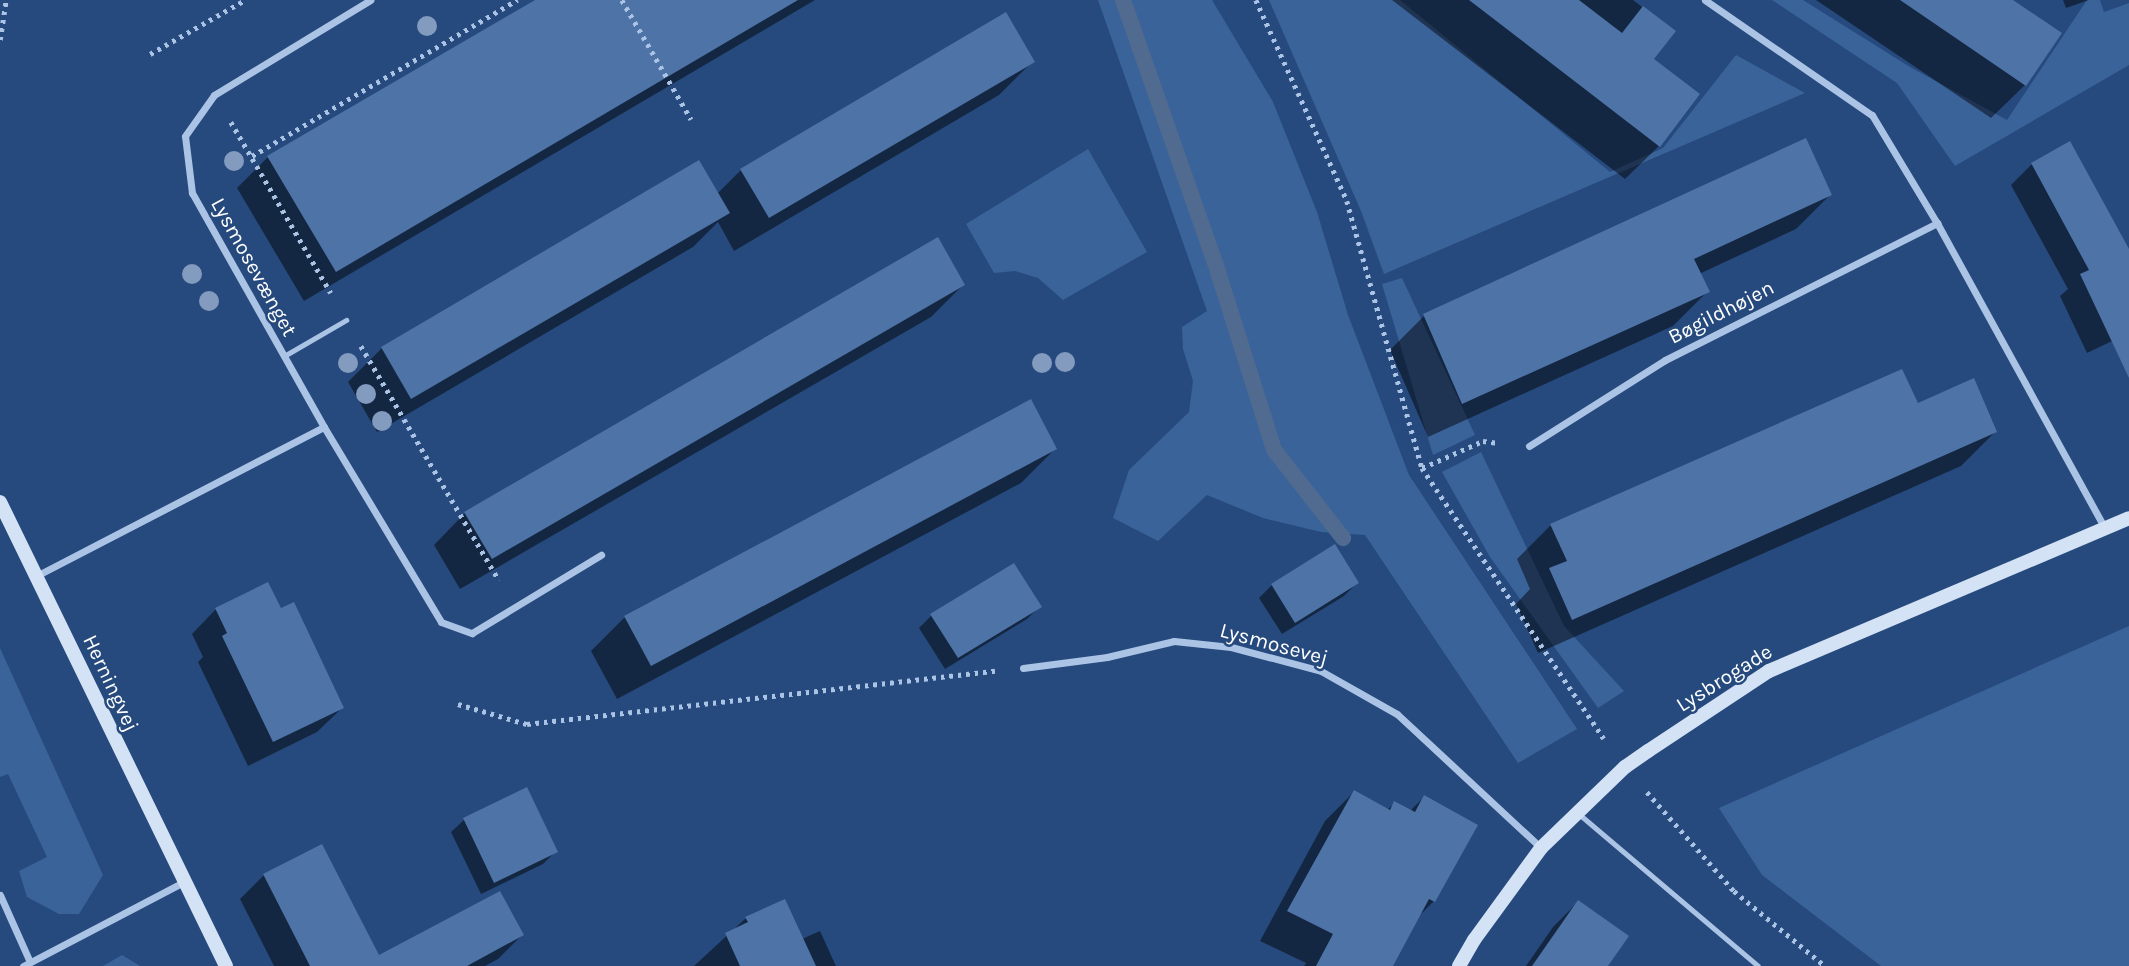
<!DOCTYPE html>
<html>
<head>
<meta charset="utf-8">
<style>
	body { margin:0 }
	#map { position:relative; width:2129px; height:966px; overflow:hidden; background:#264a7d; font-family:Karla,sans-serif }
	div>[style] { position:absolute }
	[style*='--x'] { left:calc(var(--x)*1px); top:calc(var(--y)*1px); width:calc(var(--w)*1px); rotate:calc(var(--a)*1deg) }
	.green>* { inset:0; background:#3a639a }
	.shadow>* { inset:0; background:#0007 }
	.stream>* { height:16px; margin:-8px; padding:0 8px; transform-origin:8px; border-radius:8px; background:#506a90 }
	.building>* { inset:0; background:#4e73a6 }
	.path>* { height:4.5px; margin-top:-2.25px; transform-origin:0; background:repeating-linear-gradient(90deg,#abc4e5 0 3.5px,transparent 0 8.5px) }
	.lane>* { height:5px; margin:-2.5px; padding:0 2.5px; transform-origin:2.5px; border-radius:2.5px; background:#abc4e5 }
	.street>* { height:7px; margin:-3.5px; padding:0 3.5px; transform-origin:3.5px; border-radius:3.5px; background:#abc4e5 }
	.secondary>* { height:14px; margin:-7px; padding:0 7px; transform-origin:7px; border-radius:7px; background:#d4e2f5 }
	.trees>* { width:20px; height:20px; margin:-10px; border-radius:50%; background:#829bbe }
	span { translate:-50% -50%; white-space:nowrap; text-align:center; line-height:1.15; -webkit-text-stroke:5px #264a7d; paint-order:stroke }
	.street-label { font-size:21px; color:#fff }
</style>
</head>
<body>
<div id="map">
	<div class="green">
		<i style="clip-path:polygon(1098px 0,1212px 0,1273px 102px,1317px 212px,1348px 315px,1409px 475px,1577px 729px,1518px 763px,1365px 535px,1321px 532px,1263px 518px,1207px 495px,1158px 541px,1113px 518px,1129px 470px,1189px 412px,1193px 381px,1183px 349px,1182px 327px,1207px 311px)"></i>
		<i style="clip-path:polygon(1269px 0,1400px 0,1610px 172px,1663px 148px,1736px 55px,1805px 93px,1384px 274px,1361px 211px)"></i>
		<i style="clip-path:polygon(1772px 0,1803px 0,1910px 67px,2007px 120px,2087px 0,2100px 0,2104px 12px,2129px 3px,2129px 65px,1955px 166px,1897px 83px)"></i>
		<i style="clip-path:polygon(1088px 149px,1147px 252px,1063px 300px,1038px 278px,1015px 271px,994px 273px,966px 224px)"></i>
		<i style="clip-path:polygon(1402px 278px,1475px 435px,1433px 455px,1382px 284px)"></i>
		<i style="clip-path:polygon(1481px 452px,1564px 626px,1624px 691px,1598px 708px,1490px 557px,1442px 472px)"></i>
		<i style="clip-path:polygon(2129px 626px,2129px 966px,1881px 966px,1762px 875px,1719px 808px)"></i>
		<i style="clip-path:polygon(0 648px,103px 875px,79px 914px,59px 914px,27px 897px,19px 871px,47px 857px,8px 774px,0 777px)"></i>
		<i style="clip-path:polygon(122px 955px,140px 966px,103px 966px)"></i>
	</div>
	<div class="shadow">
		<i style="clip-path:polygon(538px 0,815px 0,304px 301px,237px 188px,268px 157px)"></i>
		<i style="clip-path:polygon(1392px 0,1633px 0,1674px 31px,1651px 59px,1659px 146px,1625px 179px)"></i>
		<i style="clip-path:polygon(1816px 0,2009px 0,2025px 85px,1991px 118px)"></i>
		<i style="clip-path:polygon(2063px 0,2089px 0,2066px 8px)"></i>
		<i style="clip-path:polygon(1033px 61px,999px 95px,734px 251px,718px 222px,693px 247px,377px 432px,348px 382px,382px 348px,717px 194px,741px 170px)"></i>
		<i style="clip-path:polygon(2032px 164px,2129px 252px,2129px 333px,2087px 353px,2060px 296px,2068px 289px,2011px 185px)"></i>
		<i style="clip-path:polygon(1830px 195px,1796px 229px,1699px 274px,1707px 292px,1673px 326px,1428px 437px,1390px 350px,1424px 316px)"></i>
		<i style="clip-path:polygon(963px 285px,931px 317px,460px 589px,434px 545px,465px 513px)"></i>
		<i style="clip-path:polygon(1917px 405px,1995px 432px,1961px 466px,1538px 653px,1516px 604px,1530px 589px,1517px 559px,1551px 525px)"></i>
		<i style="clip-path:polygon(1055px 449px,1021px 483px,617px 699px,591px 651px,625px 617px)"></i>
		<i style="clip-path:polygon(1357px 583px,1344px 596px,1282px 634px,1259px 598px,1272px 585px)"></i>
		<i style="clip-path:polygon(1040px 606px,1027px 619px,945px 669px,919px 628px,932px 615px)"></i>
		<i style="clip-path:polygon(216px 609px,280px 611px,342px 708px,317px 732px,248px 766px,198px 662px,203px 657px,192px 634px)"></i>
		<i style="clip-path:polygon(526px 789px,556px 851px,543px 864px,481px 894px,451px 832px,464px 820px)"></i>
		<i style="clip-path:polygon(1354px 792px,1387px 810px,1395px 803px,1410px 811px,1424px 797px,1434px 901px,1417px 918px,1391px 966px,1304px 966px,1306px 963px,1260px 941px,1325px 821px)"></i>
		<i style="clip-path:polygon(264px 875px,378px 957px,522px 935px,498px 959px,485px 966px,274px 966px,240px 899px)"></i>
		<i style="clip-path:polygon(1578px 902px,1606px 966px,1526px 966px,1553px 927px)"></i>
		<i style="clip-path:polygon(746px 918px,802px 939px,820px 931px,836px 966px,694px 966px)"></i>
	</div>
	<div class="stream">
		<i style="--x:1123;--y:0;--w:288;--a:70.7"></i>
		<i style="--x:1218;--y:272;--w:187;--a:72.5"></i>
		<i style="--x:1274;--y:450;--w:112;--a:51.9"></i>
	</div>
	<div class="building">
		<i style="clip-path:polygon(535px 0,798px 0,336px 272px,267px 156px)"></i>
		<i style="clip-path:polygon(1469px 0,1579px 0,1622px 33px,1643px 6px,1676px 31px,1654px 59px,1700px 94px,1660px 147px)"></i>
		<i style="clip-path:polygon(1900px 0,2013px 0,2062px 33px,2026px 86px)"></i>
		<i style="clip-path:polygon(1006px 12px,1035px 62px,769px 218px,740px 169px)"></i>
		<i style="clip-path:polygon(1806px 138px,1832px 195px,1694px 259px,1710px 292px,1462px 404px,1423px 314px)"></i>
		<i style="clip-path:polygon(2070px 141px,2129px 249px,2129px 378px,2080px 274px,2089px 270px,2031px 163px)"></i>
		<i style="clip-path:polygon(699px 160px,730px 213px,411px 399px,381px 347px)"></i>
		<i style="clip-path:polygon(938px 237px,965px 285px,492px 559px,464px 512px)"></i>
		<i style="clip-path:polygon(1902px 369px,1918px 403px,1974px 378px,1997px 432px,1572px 620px,1549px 568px,1567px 561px,1550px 524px)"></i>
		<i style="clip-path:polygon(1031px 399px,1057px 449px,651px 666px,624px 616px)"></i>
		<i style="clip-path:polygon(1335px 544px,1359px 583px,1295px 623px,1271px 584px)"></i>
		<i style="clip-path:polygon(1014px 563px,1042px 607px,958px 658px,930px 614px)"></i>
		<i style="clip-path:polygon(268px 582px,281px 608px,294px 602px,344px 708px,273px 742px,222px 636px,227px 633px,215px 608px)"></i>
		<i style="clip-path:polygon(527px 787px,558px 852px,494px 883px,463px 818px)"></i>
		<i style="clip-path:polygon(1354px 790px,1390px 810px,1394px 801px,1415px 812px,1424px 795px,1478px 825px,1435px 902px,1429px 899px,1393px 966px,1316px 966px,1333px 934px,1287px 911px)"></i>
		<i style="clip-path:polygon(322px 844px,379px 955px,500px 891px,524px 935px,467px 966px,310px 966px,263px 874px)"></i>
		<i style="clip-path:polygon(785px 899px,816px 966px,740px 966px,725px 933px,748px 922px,745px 917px)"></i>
		<i style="clip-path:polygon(1578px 900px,1629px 936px,1608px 966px,1532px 966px)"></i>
	</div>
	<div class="path">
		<i style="--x:622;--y:0;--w:138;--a:59.9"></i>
		<i style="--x:1256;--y:0;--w:221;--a:65.6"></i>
		<i style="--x:1347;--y:201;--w:277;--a:74.3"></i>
		<i style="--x:1422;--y:468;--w:326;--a:56.1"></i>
		<i style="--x:0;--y:40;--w:40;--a:-81.5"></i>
		<i style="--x:150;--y:54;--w:109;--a:-29.6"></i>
		<i style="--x:231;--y:122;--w:198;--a:59.7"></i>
		<i style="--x:252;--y:156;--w:308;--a:-30.5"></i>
		<i style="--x:361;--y:346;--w:272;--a:59.5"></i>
		<i style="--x:1422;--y:468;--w:67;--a:-23.9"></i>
		<i style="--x:1483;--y:441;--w:16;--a:7"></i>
		<i style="--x:458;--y:704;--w:72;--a:16.2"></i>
		<i style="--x:527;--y:724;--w:471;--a:-6.5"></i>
		<i style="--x:1647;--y:792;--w:132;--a:48.7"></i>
		<i style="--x:1734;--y:891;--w:118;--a:39.5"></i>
	</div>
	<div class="lane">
		<i style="--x:284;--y:356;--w:72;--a:-30.1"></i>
		<i style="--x:1580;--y:815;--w:233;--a:40.3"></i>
	</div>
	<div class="street">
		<i style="--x:1705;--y:0;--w:203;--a:34.6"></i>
		<i style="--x:1872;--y:115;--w:126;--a:59"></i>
		<i style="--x:1937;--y:223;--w:348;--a:61.2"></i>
		<i style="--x:324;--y:427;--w:269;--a:-119.4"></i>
		<i style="--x:192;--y:193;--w:57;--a:-97"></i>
		<i style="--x:185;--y:136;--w:50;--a:-54.7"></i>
		<i style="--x:214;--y:95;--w:183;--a:-31.3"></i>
		<i style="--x:1529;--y:446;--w:161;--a:-32.3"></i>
		<i style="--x:1665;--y:360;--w:305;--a:-26.7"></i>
		<i style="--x:38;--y:575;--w:322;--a:-27.4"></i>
		<i style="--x:324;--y:427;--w:227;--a:59"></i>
		<i style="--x:441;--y:622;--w:33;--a:20"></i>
		<i style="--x:472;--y:633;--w:151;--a:-31.2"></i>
		<i style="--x:1023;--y:668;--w:85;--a:-7.5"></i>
		<i style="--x:1107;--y:657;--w:69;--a:-13.4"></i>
		<i style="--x:1174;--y:641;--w:57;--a:6"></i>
		<i style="--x:1231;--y:647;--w:93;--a:14.9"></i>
		<i style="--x:1321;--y:671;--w:87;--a:29.5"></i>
		<i style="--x:1397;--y:714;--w:197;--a:42.9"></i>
		<i style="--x:0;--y:895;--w:73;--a:65.9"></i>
		<i style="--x:23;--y:966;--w:182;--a:-27.6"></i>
	</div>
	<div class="secondary">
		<i style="--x:0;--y:502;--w:516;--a:64.03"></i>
		<i style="--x:1459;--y:966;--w:30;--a:-60"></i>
		<i style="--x:1474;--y:940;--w:114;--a:-53.9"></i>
		<i style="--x:1541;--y:848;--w:117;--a:-44"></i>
		<i style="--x:1625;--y:767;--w:28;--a:-35"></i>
		<i style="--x:1648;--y:751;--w:145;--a:-33.5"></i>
		<i style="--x:1769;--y:671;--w:391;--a:-23"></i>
	</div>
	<div class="trees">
		<i style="left:427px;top:26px"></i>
		<i style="left:234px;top:161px"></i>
		<i style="left:192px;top:274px"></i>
		<i style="left:209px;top:301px"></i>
		<i style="left:1065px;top:362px"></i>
		<i style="left:348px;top:363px"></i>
		<i style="left:1042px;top:363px"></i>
		<i style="left:366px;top:394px"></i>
		<i style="left:382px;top:421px"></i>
	</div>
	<div class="street-label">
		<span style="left:254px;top:267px;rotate:61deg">Lysmosevænget</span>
		<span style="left:1721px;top:312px;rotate:-27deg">Bøgildhøjen</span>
		<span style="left:1274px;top:644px;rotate:15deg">Lysmosevej</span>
		<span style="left:1724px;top:678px;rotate:-32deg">Lysbrogade</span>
		<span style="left:111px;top:683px;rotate:65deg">Herningvej</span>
	</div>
</div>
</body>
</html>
